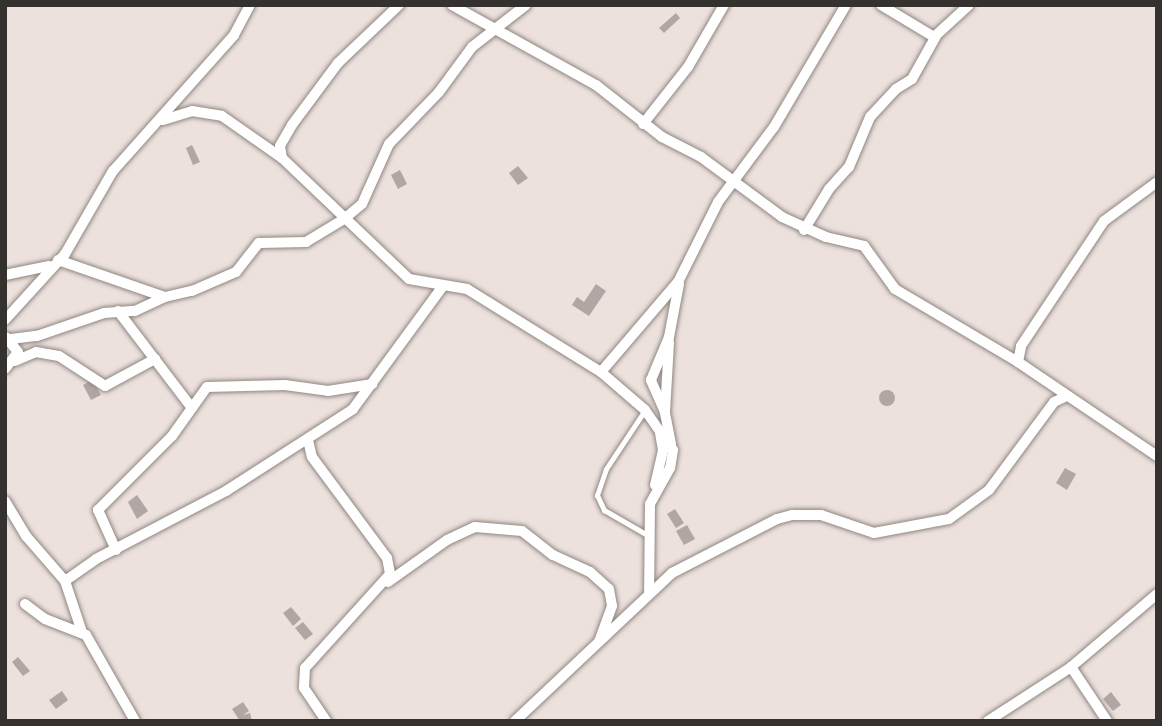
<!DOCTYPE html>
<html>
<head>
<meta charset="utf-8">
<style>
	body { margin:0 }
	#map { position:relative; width:1162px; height:726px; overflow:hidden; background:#ece1dc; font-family:Overpass,sans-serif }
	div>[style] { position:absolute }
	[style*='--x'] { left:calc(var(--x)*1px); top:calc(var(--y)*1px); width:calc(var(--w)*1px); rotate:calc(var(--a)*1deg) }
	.building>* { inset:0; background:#b2a6a5 }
	.round { border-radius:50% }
	.roads { filter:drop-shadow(0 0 2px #908681) drop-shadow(0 0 2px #908681) }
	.service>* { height:5px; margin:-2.5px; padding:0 2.5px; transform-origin:2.5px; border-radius:2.5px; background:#fff }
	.minor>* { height:10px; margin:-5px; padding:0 5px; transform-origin:5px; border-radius:5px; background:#fff }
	span { translate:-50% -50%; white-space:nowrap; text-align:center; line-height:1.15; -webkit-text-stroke:7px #faefe9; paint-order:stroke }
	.frame { position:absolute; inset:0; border:7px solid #35312f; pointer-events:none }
</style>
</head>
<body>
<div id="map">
	<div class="building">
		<i style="clip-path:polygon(676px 13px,680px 18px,664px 33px,659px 28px)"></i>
		<i style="clip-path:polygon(192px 145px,200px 162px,193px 165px,186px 148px)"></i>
		<i style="clip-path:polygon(518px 166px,528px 178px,518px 185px,509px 173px)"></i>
		<i style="clip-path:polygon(400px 170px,407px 184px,398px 189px,391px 175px)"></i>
		<i style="clip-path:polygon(596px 284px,606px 291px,589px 316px,572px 305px,577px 297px,584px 302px)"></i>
		<i style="clip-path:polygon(92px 380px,101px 395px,91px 400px,83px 385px)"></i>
		<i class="round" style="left:879px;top:390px;width:16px;height:16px"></i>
		<i style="clip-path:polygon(1065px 468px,1076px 474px,1067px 490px,1056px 483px)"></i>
		<i style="clip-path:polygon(137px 495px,148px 511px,137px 519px,128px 502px)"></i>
		<i style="clip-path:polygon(675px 509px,684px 523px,676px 528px,667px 514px)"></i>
		<i style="clip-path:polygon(687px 525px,695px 539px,684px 545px,676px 531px)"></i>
		<i style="clip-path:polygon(291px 607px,301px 619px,293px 626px,283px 613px)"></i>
		<i style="clip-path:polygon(303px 622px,313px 634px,305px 640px,295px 628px)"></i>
		<i style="clip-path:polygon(18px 657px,30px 671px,23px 676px,12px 662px)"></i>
		<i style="clip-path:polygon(62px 691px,68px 700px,56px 709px,49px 700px)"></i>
		<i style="clip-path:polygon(1111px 692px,1121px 705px,1113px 711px,1103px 699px)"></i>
		<i style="clip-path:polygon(243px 702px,249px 711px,243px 715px,250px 713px,252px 721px,240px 721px,232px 709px)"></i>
	</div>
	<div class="roads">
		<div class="service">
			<i style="--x:645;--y:410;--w:71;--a:123.5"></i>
			<i style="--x:606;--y:469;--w:28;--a:109"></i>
			<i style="--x:597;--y:495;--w:17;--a:65"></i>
			<i style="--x:604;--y:510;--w:52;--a:30"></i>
		</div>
		<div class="minor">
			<i style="--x:399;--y:5;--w:84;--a:136.4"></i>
			<i style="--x:338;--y:63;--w:77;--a:126.6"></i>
			<i style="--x:292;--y:125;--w:24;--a:120"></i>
			<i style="--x:280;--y:146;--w:12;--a:81"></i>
			<i style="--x:282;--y:158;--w:175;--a:43.6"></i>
			<i style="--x:409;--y:279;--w:59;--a:9.8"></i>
			<i style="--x:467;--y:289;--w:158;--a:31.8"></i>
			<i style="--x:601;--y:372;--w:58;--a:40.8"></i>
			<i style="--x:645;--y:410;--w:49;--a:55"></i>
			<i style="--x:673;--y:450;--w:18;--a:99"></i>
			<i style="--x:670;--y:468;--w:41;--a:119.1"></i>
			<i style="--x:650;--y:504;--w:90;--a:90.6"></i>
			<i style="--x:452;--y:5;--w:165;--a:29.1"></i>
			<i style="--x:596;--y:85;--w:84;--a:38.2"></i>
			<i style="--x:662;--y:137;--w:44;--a:27.1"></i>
			<i style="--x:701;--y:157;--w:101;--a:36.5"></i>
			<i style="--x:782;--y:217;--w:48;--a:24.4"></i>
			<i style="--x:826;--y:237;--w:39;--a:13"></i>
			<i style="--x:864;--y:246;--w:53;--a:54.2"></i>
			<i style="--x:895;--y:289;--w:143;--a:30.7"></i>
			<i style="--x:1018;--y:362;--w:168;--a:34.1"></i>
			<i style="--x:881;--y:5;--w:62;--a:31.1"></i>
			<i style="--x:934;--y:37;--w:47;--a:-42.4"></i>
			<i style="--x:163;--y:120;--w:30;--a:-17"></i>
			<i style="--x:192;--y:111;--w:30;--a:9"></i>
			<i style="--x:222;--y:116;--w:73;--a:35"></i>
			<i style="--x:643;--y:124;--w:73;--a:-51.7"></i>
			<i style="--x:688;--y:67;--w:72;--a:-59.9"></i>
			<i style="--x:804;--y:230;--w:48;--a:-58.6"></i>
			<i style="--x:829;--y:189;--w:30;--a:-48"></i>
			<i style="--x:849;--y:167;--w:54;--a:-67.2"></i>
			<i style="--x:870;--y:117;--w:38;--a:-47"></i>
			<i style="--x:896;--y:89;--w:19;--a:-32"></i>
			<i style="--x:912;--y:79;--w:49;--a:-60.8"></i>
			<i style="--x:58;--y:260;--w:113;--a:19.1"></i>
			<i style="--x:5;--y:275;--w:45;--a:-11.6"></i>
			<i style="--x:118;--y:311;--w:122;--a:52.7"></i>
			<i style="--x:5;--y:320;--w:89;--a:-47.7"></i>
			<i style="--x:65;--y:254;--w:96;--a:-60"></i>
			<i style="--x:113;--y:171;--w:182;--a:-48.3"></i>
			<i style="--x:234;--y:35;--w:34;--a:-62"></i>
			<i style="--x:11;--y:339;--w:26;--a:-7"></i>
			<i style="--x:37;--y:336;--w:71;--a:-18.9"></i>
			<i style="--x:104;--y:313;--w:31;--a:-4"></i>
			<i style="--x:135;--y:311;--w:33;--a:-25"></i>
			<i style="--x:165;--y:297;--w:28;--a:-13"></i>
			<i style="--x:192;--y:291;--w:48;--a:-23.4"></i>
			<i style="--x:236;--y:272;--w:37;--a:-52"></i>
			<i style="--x:259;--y:243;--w:47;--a:-1.2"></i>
			<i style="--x:306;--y:242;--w:44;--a:-31.2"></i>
			<i style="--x:344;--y:219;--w:23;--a:-40"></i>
			<i style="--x:362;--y:204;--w:66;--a:-65.8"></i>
			<i style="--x:389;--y:144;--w:72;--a:-46.1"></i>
			<i style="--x:439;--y:92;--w:56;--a:-53.7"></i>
			<i style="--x:472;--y:47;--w:68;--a:-37.9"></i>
			<i style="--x:15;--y:361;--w:23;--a:-23"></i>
			<i style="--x:36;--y:352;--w:23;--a:10"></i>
			<i style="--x:59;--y:356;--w:55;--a:33.1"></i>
			<i style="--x:105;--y:386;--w:57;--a:-28.4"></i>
			<i style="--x:1018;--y:362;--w:16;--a:-79"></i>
			<i style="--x:1021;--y:346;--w:150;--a:-56.4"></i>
			<i style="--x:1104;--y:221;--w:66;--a:-36.3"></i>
			<i style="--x:5;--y:369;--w:21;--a:-53"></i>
			<i style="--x:18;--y:352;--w:19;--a:-129"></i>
			<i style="--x:601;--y:372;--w:118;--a:-49.5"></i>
			<i style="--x:678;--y:282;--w:89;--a:-63.4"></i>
			<i style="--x:718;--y:202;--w:94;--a:-53.3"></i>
			<i style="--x:774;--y:127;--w:142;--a:-59.5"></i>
			<i style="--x:665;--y:412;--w:70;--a:-86.7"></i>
			<i style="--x:308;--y:440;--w:17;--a:77"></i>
			<i style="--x:312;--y:457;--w:126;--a:53.4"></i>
			<i style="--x:387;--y:558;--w:16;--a:79"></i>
			<i style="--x:390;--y:574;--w:127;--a:132.1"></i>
			<i style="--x:305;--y:668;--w:20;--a:93"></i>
			<i style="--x:304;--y:688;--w:40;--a:56"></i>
			<i style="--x:671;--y:444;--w:33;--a:-101"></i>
			<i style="--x:665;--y:412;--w:35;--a:-114"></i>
			<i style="--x:651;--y:380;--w:47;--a:-67.3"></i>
			<i style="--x:669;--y:337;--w:54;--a:-79.3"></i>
			<i style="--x:655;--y:485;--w:36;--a:-77"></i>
			<i style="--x:663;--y:450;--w:17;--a:-100"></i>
			<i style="--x:5;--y:501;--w:41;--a:59"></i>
			<i style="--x:26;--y:536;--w:60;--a:49.1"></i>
			<i style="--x:65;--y:581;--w:54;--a:71.6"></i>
			<i style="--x:116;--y:550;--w:44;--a:-114.2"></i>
			<i style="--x:98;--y:510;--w:105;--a:-45"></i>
			<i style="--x:172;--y:436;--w:60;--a:-54.5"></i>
			<i style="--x:207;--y:387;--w:78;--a:-1.5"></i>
			<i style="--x:285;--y:385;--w:43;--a:7.9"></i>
			<i style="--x:328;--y:391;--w:45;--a:-9"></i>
			<i style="--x:65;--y:581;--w:38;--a:-35"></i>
			<i style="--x:96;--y:559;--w:147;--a:-27.6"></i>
			<i style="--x:226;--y:491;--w:151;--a:-32.8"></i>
			<i style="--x:353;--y:409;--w:152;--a:-53.8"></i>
			<i style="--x:388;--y:582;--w:72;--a:-35.4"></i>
			<i style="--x:447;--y:540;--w:31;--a:-25"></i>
			<i style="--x:475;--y:527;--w:47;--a:4.9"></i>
			<i style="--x:522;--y:531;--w:39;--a:38"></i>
			<i style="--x:553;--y:555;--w:41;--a:24.7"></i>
			<i style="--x:590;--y:572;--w:25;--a:42"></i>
			<i style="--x:609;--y:589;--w:17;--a:80"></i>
			<i style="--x:612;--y:606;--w:37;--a:110"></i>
			<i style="--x:25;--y:604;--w:25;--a:37"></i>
			<i style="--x:45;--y:619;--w:44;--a:21.3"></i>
			<i style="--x:86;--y:635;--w:99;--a:60.3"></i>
			<i style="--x:1071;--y:667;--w:65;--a:56.3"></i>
			<i style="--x:515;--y:721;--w:216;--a:-43.3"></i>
			<i style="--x:672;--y:573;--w:118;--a:-27.2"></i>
			<i style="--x:777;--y:519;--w:16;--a:-15"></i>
			<i style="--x:792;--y:515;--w:29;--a:0"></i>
			<i style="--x:821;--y:515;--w:56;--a:18.8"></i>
			<i style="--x:874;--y:533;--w:76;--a:-10.6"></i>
			<i style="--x:949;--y:519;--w:49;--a:-35.9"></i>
			<i style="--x:989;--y:490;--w:109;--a:-53.5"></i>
			<i style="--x:1054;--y:402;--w:14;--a:-25"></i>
			<i style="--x:988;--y:721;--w:99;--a:-33"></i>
			<i style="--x:1071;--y:667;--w:113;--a:-40.3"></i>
		</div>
	</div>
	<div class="frame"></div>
</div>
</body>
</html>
